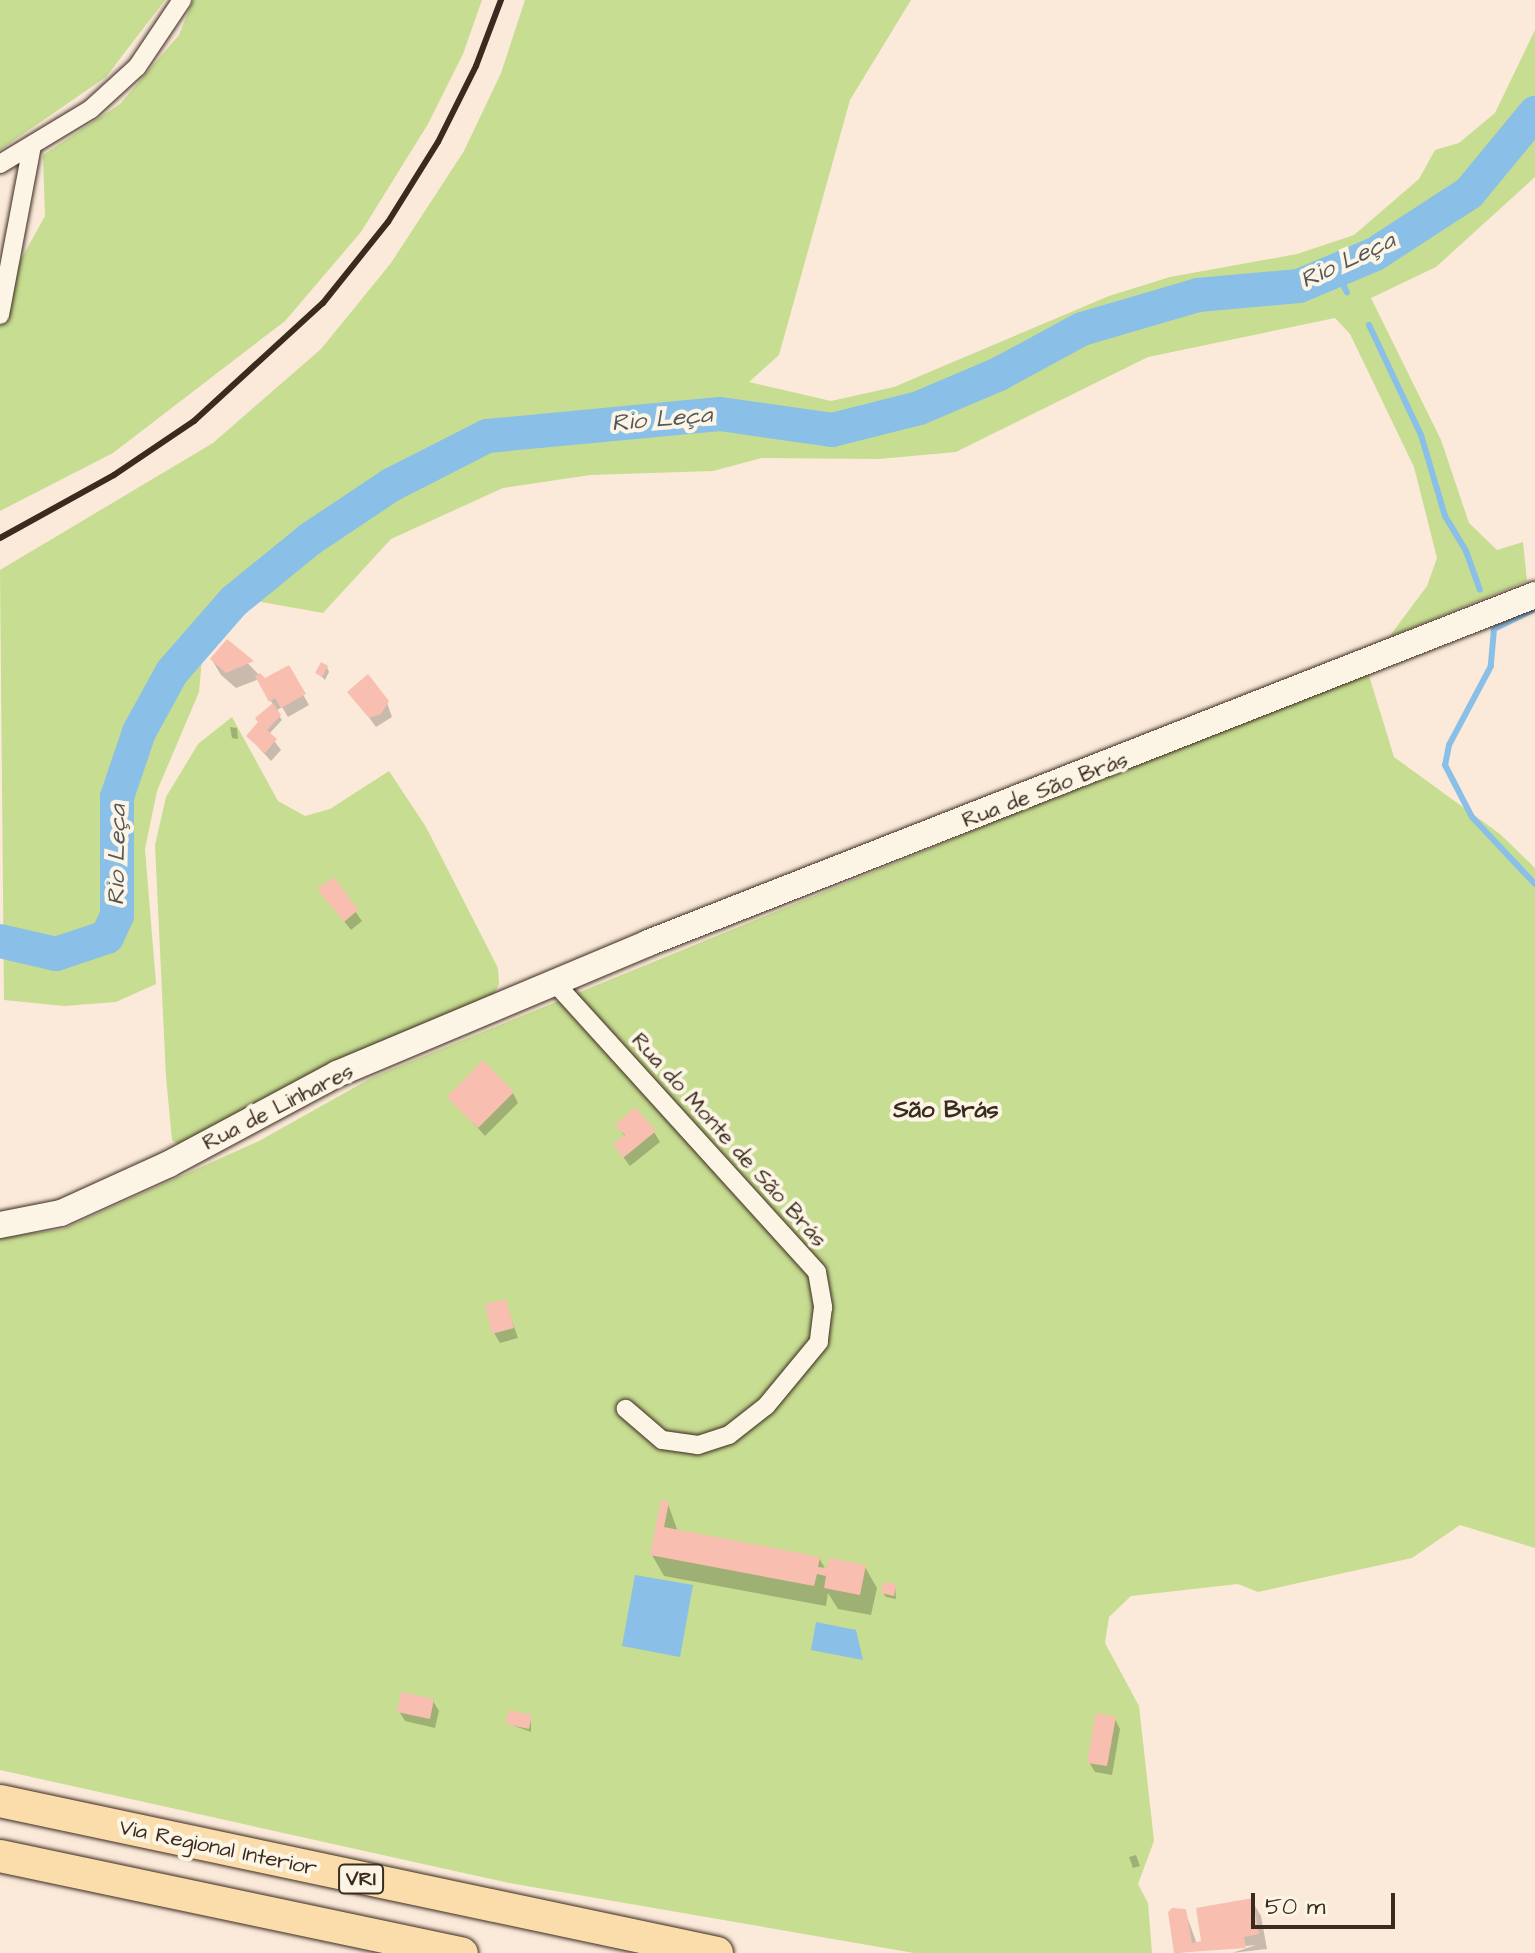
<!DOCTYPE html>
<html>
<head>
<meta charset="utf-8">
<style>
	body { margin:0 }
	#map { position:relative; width:1535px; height:1953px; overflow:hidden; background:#fbeada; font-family:"Architects Daughter",sans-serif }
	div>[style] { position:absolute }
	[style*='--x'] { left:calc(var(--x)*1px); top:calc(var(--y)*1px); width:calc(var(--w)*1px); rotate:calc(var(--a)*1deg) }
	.green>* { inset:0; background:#c7dd92 }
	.water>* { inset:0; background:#8abfe7 }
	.shadow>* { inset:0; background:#0003 }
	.stream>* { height:6px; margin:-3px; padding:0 3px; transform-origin:3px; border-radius:3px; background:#8abfe7 }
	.river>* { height:34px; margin:-17px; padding:0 17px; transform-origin:17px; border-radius:17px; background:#8abfe7 }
	.building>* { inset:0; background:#f8beaf }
	.roads { filter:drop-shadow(0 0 2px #3b2a1e) drop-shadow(0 0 2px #3b2a1e) }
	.street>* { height:18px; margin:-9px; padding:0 9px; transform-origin:9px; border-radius:9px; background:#fcf5e5 }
	.secondary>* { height:26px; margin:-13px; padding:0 13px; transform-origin:13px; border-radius:13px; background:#fcf5e5 }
	.highway>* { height:32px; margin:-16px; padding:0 16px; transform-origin:16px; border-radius:16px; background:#faddab }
	.rail>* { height:6px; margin:-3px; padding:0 3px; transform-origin:3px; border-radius:3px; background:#3b2a1e }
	span { translate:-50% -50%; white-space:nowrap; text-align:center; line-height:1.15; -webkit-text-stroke:8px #fcf5e5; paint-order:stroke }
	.shield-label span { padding:2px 6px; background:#fcf5e5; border:2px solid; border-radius:6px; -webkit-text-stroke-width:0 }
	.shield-label { font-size:20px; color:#3b2a1e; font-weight:700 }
	.street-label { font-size:22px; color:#3b2a1e }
	.water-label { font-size:24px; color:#53575a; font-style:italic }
	.neighbourhood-label { font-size:24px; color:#3b2a1e; font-weight:700 }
	.scale { position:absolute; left:1251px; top:1893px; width:144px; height:36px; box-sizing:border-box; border:4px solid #3b2a1e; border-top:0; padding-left:10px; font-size:24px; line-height:28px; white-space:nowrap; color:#3b2a1e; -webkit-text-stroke:6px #fcf5e5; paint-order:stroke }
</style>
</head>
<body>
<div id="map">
	<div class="green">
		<i style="clip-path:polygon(0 0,165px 0,106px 77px,0 150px)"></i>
		<i style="clip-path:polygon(193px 0,482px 0,463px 54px,428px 124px,361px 232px,285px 321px,113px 453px,0 511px,0 297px,45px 216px,43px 155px,120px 104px,179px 35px)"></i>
		<i style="clip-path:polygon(525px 0,911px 0,850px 100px,779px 355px,749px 382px,831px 401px,894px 387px,1109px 296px,1170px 277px,1297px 254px,1354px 235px,1419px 179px,1435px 150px,1459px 143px,1495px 113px,1535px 30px,1535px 177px,1436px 267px,1371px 298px,1441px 440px,1469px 523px,1497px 550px,1523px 542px,1527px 581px,1389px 637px,1427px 586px,1437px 558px,1414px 467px,1350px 334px,1335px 318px,1148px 357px,956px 452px,879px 459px,762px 458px,713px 471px,590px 475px,503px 488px,391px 539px,323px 613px,256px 601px,202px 659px,199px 692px,157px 791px,145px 849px,156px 984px,116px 1002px,64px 1006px,4px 1000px,0 570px,213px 443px,321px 349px,391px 263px,464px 151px,501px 73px)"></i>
		<i style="clip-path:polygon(1367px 669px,1394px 757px,1500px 834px,1535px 868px,1535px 1548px,1460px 1525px,1412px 1558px,1258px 1592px,1238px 1584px,1131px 1596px,1109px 1617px,1105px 1643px,1139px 1706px,1154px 1841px,1138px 1884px,1148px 1903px,1152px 1953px,914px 1953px,509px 1883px,0 1770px,0 1238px,63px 1229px,259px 1141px,373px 1077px)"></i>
		<i style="clip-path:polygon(232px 717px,278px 801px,305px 816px,330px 809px,389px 771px,426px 827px,498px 968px,499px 984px,493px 996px,313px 1076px,182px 1148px,172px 1140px,166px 1077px,155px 845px,166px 797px,198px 744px)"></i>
	</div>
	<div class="water">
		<i style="clip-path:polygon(635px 1575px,693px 1585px,680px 1657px,622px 1646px)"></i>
		<i style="clip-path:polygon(816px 1622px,856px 1630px,863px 1660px,811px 1650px)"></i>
	</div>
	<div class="shadow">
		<i style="clip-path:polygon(227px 642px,265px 681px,288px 668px,309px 705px,288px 717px,282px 707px,276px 711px,282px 720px,269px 734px,281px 750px,271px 761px,248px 736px,273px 705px,259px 679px,236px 688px,221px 675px,212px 660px)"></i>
		<i style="clip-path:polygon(327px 667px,329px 672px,325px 680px,318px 673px)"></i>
		<i style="clip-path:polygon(350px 692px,385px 697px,392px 717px,376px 727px)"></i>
		<i style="clip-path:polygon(230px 727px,237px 728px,238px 739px,232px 738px)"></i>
		<i style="clip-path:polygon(333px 880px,362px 921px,351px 930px,320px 890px)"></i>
		<i style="clip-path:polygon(513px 1093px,518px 1103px,485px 1136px,450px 1097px)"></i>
		<i style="clip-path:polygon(618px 1125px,654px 1132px,660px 1142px,630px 1166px,621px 1154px,625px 1137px)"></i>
		<i style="clip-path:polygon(505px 1301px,518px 1338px,500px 1343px,494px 1333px)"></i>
		<i style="clip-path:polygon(668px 1504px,678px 1532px,819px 1558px,826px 1570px,865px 1567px,877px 1588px,871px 1615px,838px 1609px,828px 1593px,826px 1606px,664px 1576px,652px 1555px)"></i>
		<i style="clip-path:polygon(895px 1586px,896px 1599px,886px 1597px,883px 1593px)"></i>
		<i style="clip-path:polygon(433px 1701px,439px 1711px,435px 1728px,405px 1721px,399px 1711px)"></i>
		<i style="clip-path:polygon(531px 1716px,531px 1732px,509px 1724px)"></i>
		<i style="clip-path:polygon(1115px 1719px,1120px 1729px,1112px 1775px,1095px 1772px,1089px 1762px)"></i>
		<i style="clip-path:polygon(1136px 1855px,1140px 1866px,1133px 1868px,1129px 1857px)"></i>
		<i style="clip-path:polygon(1252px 1901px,1261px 1916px,1267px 1949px,1232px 1953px,1256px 1945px,1176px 1953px,1170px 1913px,1185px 1911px,1197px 1944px)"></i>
	</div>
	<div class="stream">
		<i style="--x:1336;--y:270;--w:25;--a:64"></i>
		<i style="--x:1369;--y:325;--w:122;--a:64.7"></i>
		<i style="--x:1421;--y:435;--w:84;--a:73.5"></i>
		<i style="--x:1445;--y:516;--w:41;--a:59"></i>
		<i style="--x:1466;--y:551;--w:41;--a:70.3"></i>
		<i style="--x:1535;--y:609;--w:46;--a:154"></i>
		<i style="--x:1494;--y:629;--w:37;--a:95"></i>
		<i style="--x:1491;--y:666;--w:89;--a:118"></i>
		<i style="--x:1449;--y:745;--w:20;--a:101"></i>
		<i style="--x:1445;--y:765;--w:59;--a:62.6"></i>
		<i style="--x:1472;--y:817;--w:92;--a:46.8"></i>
	</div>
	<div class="river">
		<i style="--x:0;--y:941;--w:57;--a:13.1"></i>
		<i style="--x:56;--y:954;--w:54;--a:-18.4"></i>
		<i style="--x:107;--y:937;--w:23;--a:-65"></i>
		<i style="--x:117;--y:916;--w:119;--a:-90"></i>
		<i style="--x:117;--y:797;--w:69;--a:-71.3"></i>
		<i style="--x:139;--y:732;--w:68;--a:-61.2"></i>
		<i style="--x:172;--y:672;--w:94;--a:-48.9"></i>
		<i style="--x:234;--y:601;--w:98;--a:-39.2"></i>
		<i style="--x:310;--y:539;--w:97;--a:-33.7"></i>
		<i style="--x:391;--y:485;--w:108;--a:-27"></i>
		<i style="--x:487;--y:436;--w:234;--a:-5.4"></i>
		<i style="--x:720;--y:414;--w:113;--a:8.1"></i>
		<i style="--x:832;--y:430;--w:90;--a:-14.2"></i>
		<i style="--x:919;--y:408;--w:87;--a:-23"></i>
		<i style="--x:999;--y:374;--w:94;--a:-28.5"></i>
		<i style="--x:1082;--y:329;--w:121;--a:-16.3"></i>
		<i style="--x:1198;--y:295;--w:101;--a:-5.1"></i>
		<i style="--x:1299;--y:286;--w:82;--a:-22.8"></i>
		<i style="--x:1375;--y:254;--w:112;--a:-33"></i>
		<i style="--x:1469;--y:193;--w:104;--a:-50.5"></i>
	</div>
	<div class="building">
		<i style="clip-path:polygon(227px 639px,254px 661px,226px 673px,210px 659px)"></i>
		<i style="clip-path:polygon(321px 662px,328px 666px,322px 677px,315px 673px)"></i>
		<i style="clip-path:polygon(289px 665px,306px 694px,281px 708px,275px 698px,269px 702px,255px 676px,260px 673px,265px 678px)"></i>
		<i style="clip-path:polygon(368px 674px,389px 701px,381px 714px,369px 718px,347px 692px)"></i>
		<i style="clip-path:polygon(273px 703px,281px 715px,267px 730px,277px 739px,265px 753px,246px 736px,258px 722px,255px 718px)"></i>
		<i style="clip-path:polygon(334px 877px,358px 910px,344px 922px,317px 889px)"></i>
		<i style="clip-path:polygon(483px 1060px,514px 1092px,478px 1128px,447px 1097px)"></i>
		<i style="clip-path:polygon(635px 1107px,656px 1131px,623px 1158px,613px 1144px,625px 1135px,615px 1125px)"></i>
		<i style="clip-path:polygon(506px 1299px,514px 1328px,492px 1334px,485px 1304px)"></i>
		<i style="clip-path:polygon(661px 1500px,669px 1502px,664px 1527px,820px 1557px,818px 1567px,827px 1568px,829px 1558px,866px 1565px,860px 1595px,824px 1588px,826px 1576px,817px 1574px,814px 1586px,650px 1555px)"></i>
		<i style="clip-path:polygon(883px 1582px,896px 1584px,894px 1596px,881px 1593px)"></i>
		<i style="clip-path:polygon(401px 1692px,434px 1699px,430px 1719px,397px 1712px)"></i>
		<i style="clip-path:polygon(509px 1710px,532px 1715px,529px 1729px,506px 1724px)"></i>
		<i style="clip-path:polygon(1096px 1713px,1116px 1717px,1107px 1766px,1087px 1763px)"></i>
		<i style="clip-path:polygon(1253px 1898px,1259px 1934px,1244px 1937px,1246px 1948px,1174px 1953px,1168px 1912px,1172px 1908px,1186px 1909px,1192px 1943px,1201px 1941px,1196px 1908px)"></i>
	</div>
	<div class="roads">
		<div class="street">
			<i style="--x:0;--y:164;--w:106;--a:-31.1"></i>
			<i style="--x:91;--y:109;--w:62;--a:-42.4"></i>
			<i style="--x:137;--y:67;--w:81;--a:-56.1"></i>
			<i style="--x:0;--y:315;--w:173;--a:-79.3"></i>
			<i style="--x:555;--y:983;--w:390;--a:47.8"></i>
			<i style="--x:817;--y:1272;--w:36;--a:80"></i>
			<i style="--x:823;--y:1307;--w:35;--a:97"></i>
			<i style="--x:819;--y:1342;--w:83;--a:129.6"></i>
			<i style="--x:766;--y:1406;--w:47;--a:141.9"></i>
			<i style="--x:729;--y:1435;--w:33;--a:162"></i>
			<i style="--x:698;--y:1445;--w:36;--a:-172"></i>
			<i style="--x:662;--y:1440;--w:48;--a:-139.3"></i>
		</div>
		<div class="secondary">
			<i style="--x:0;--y:1225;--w:62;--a:-11.1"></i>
			<i style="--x:61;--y:1213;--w:119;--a:-24.4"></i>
			<i style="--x:169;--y:1164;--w:191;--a:-28.2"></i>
			<i style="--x:337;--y:1074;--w:337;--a:-22.8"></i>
			<i style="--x:648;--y:943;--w:953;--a:-21.42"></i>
		</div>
		<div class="highway">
			<i style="--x:0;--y:1801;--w:733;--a:11.97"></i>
			<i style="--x:0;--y:1856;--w:472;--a:11.9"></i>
		</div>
	</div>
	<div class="rail">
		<i style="--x:0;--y:538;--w:130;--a:-28.9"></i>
		<i style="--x:114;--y:475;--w:97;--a:-34"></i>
		<i style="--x:194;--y:421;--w:175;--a:-42.5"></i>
		<i style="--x:323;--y:303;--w:104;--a:-51.3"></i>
		<i style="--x:388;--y:222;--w:94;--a:-58"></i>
		<i style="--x:438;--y:142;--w:85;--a:-63.4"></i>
		<i style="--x:476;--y:66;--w:71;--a:-69.3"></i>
	</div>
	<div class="shield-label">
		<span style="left:361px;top:1879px">VRI</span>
	</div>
	<div class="street-label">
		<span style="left:1045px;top:790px;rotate:-21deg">Rua de São Brás</span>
		<span style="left:278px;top:1107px;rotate:-27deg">Rua de Linhares</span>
		<span style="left:729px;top:1140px;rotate:48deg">Rua do Monte de São Brás</span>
		<span style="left:218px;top:1848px;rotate:12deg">Via Regional Interior</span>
	</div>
	<div class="water-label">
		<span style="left:1348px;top:261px;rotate:-25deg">Rio Leça</span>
		<span style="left:662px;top:420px;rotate:-5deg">Rio Leça</span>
		<span style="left:118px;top:855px;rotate:-89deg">Rio Leça</span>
	</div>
	<div class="neighbourhood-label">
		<span style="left:946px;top:1111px">São Brás</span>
	</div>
	<div class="scale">50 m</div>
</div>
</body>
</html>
